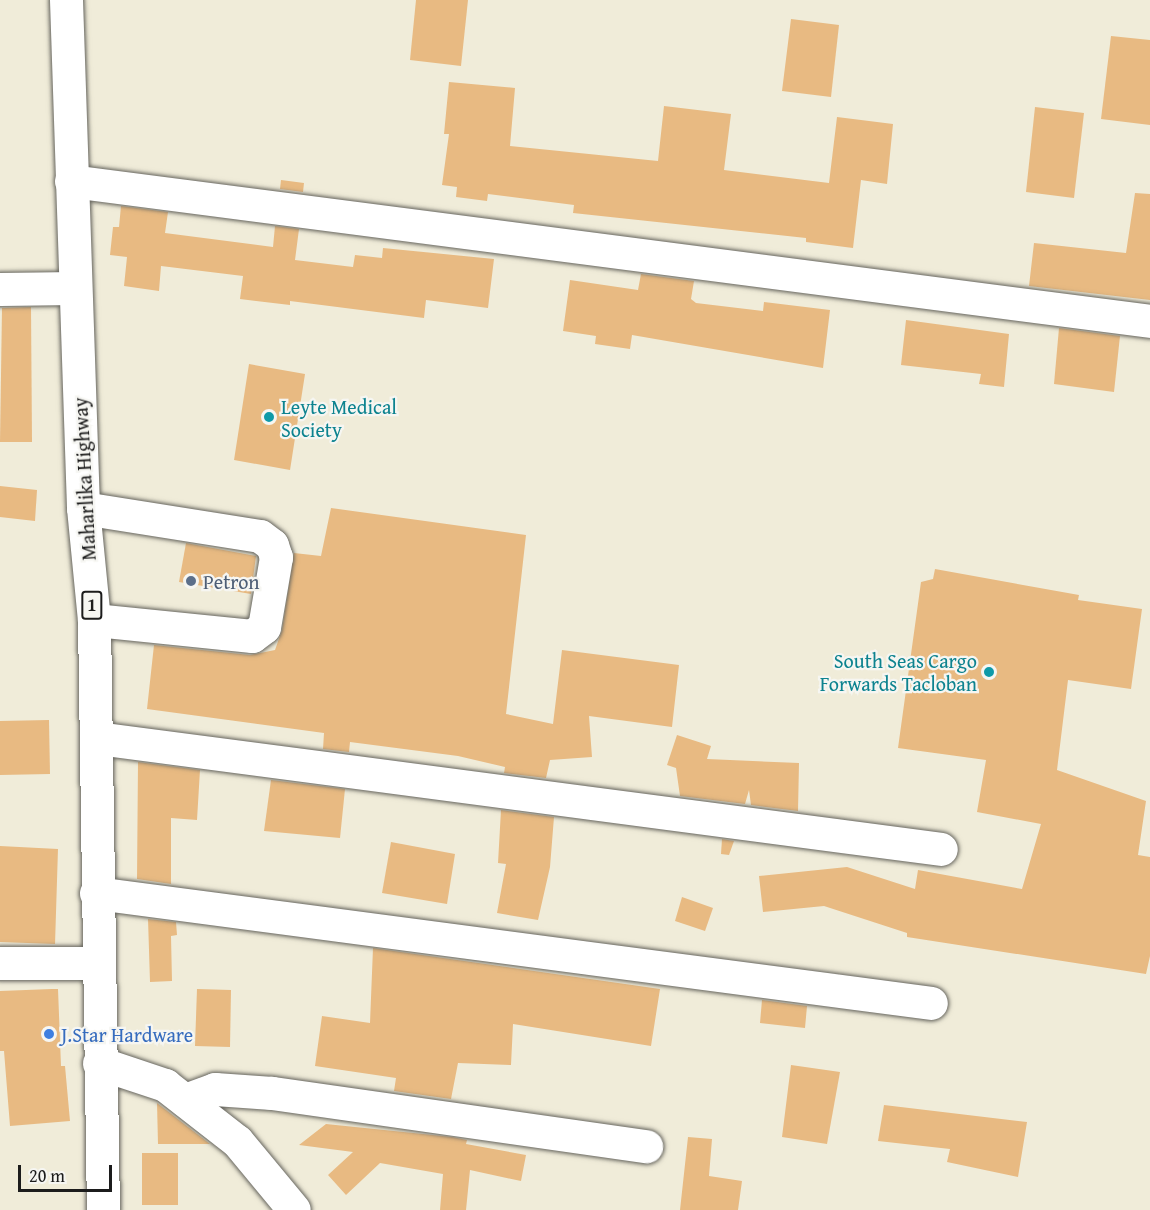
<!DOCTYPE html>
<html>
<head>
<meta charset="utf-8">
<style>
	body { margin:0 }
	#map { position:relative; width:1150px; height:1210px; overflow:hidden; background:#f0ecd9; font-family:"Gentium Book Plus",serif }
	div>[style] { position:absolute }
	[style*='--x'] { left:calc(var(--x)*1px); top:calc(var(--y)*1px); width:calc(var(--w)*1px); rotate:calc(var(--a)*1deg) }
	.building>* { inset:0; background:#e8ba82 }
	.roads { filter:drop-shadow(0 0 2px #66655e) drop-shadow(0 0 2px #66655e) }
	.minor>* { height:33px; margin:-16.5px; padding:0 16.5px; transform-origin:16.5px; border-radius:16.5px; background:#fff }
	.major>* { height:33px; margin:-16.5px; padding:0 16.5px; transform-origin:16.5px; border-radius:16.5px; background:#fff }
	.dots>* { width:16px; height:16px; translate:-50% -50%; box-sizing:border-box; border:3px solid #f6f6f2; border-radius:50% }
	span { translate:-50% -50%; white-space:nowrap; text-align:center; line-height:1.15; -webkit-text-stroke:4.5px #f6f6f2; paint-order:stroke }
	.shield-label span { padding:2px 4px; background:#f6f6f2; border:2px solid; border-radius:4px; -webkit-text-stroke-width:0 }
	.shield-label { font-size:18px; color:#1c1c1c; font-weight:700 }
	.culture-label { font-size:20px; color:#0d838f }
	.left { translate:0 -50%; text-align:left }
	.right { translate:-100% -50%; text-align:right }
	.street-label { font-size:20px; color:#1c1c1c }
	.service-label { font-size:20px; color:#4e5e75 }
	.shop-label { font-size:20px; color:#366cbe }
	.scale { position:absolute; left:18px; top:1165px; width:94px; height:27px; box-sizing:border-box; border:3px solid #1c1c1c; border-top:0; padding-left:8px; font-size:18px; line-height:21px; white-space:nowrap; color:#1c1c1c; -webkit-text-stroke:4px #f6f6f2; paint-order:stroke }
</style>
</head>
<body>
<div id="map">
	<div class="building">
		<i style="clip-path:polygon(416px 0,468px 0,461px 66px,410px 60px)"></i>
		<i style="clip-path:polygon(791px 19px,839px 25px,831px 97px,782px 91px)"></i>
		<i style="clip-path:polygon(1111px 36px,1150px 40px,1150px 125px,1101px 119px)"></i>
		<i style="clip-path:polygon(449px 82px,515px 88px,510px 146px,658px 161px,664px 106px,731px 114px,724px 170px,829px 183px,837px 117px,893px 124px,887px 184px,861px 180px,853px 248px,806px 242px,806px 238px,573px 213px,574px 205px,488px 194px,487px 201px,456px 197px,457px 187px,442px 185px,449px 134px,444px 134px)"></i>
		<i style="clip-path:polygon(1035px 107px,1084px 113px,1074px 198px,1026px 192px)"></i>
		<i style="clip-path:polygon(281px 180px,304px 183px,303px 192px,280px 189px)"></i>
		<i style="clip-path:polygon(1135px 193px,1150px 194px,1150px 300px,1029px 286px,1034px 243px,1126px 253px)"></i>
		<i style="clip-path:polygon(121px 206px,168px 212px,165px 233px,273px 247px,275px 226px,299px 229px,295px 260px,353px 267px,355px 255px,382px 258px,383px 248px,494px 259px,488px 308px,426px 300px,424px 318px,290px 301px,290px 305px,240px 299px,243px 276px,161px 266px,159px 291px,124px 286px,127px 257px,110px 255px,113px 227px,119px 227px)"></i>
		<i style="clip-path:polygon(641px 274px,694px 281px,691px 299px,696px 303px,763px 311px,764px 302px,830px 310px,823px 368px,632px 335px,630px 349px,595px 344px,596px 336px,563px 331px,570px 280px,638px 290px)"></i>
		<i style="clip-path:polygon(31px 307px,32px 442px,0 442px,2px 308px)"></i>
		<i style="clip-path:polygon(906px 320px,1009px 334px,1004px 387px,979px 384px,981px 374px,901px 365px)"></i>
		<i style="clip-path:polygon(1059px 328px,1120px 336px,1114px 392px,1054px 384px)"></i>
		<i style="clip-path:polygon(249px 364px,305px 374px,290px 470px,234px 460px)"></i>
		<i style="clip-path:polygon(0 486px,37px 490px,35px 521px,0 517px)"></i>
		<i style="clip-path:polygon(331px 508px,526px 535px,506px 714px,553px 724px,562px 650px,679px 665px,672px 727px,589px 716px,592px 757px,550px 760px,546px 778px,504px 773px,505px 767px,458px 756px,350px 742px,349px 752px,323px 749px,324px 733px,147px 709px,154px 645px,250px 655px,275px 650px,282px 630px,294px 553px,321px 556px)"></i>
		<i style="clip-path:polygon(186px 543px,256px 556px,251px 594px,179px 582px)"></i>
		<i style="clip-path:polygon(935px 569px,1079px 595px,1078px 600px,1142px 609px,1131px 689px,1068px 680px,1057px 770px,1146px 801px,1138px 855px,1150px 857px,1150px 956px,1146px 974px,907px 937px,907px 933px,824px 906px,763px 912px,759px 876px,847px 867px,915px 889px,918px 870px,1022px 889px,1041px 824px,977px 812px,986px 760px,898px 748px,921px 582px,933px 579px)"></i>
		<i style="clip-path:polygon(49px 720px,50px 774px,0 775px,0 721px)"></i>
		<i style="clip-path:polygon(677px 735px,711px 746px,707px 759px,799px 763px,798px 811px,751px 805px,749px 790px,745px 804px,680px 796px,676px 768px,667px 765px)"></i>
		<i style="clip-path:polygon(138px 762px,200px 770px,197px 820px,171px 818px,171px 884px,137px 879px)"></i>
		<i style="clip-path:polygon(271px 780px,345px 789px,340px 838px,264px 831px)"></i>
		<i style="clip-path:polygon(501px 810px,554px 817px,550px 867px,538px 920px,497px 913px,506px 864px,498px 863px)"></i>
		<i style="clip-path:polygon(722px 839px,734px 841px,729px 855px,721px 854px)"></i>
		<i style="clip-path:polygon(391px 842px,455px 854px,447px 904px,382px 893px)"></i>
		<i style="clip-path:polygon(0 846px,58px 849px,55px 944px,0 942px)"></i>
		<i style="clip-path:polygon(682px 897px,713px 908px,705px 931px,675px 921px)"></i>
		<i style="clip-path:polygon(148px 919px,176px 922px,177px 935px,171px 936px,172px 981px,150px 982px)"></i>
		<i style="clip-path:polygon(373px 948px,660px 989px,651px 1046px,513px 1024px,511px 1065px,458px 1063px,451px 1099px,394px 1091px,396px 1078px,315px 1066px,322px 1016px,370px 1023px)"></i>
		<i style="clip-path:polygon(52px 989px,58px 989px,61px 1066px,65px 1066px,70px 1121px,10px 1126px,4px 1051px,0 1051px,0 991px)"></i>
		<i style="clip-path:polygon(197px 989px,231px 990px,230px 1047px,195px 1046px)"></i>
		<i style="clip-path:polygon(762px 1000px,807px 1006px,805px 1028px,760px 1023px)"></i>
		<i style="clip-path:polygon(791px 1065px,840px 1072px,827px 1144px,782px 1137px)"></i>
		<i style="clip-path:polygon(157px 1103px,210px 1144px,158px 1144px)"></i>
		<i style="clip-path:polygon(884px 1105px,1027px 1122px,1018px 1177px,947px 1162px,950px 1149px,878px 1141px)"></i>
		<i style="clip-path:polygon(326px 1124px,452px 1137px,467px 1140px,466px 1144px,526px 1155px,521px 1181px,470px 1170px,466px 1210px,440px 1210px,443px 1174px,380px 1163px,346px 1195px,328px 1175px,353px 1152px,299px 1145px)"></i>
		<i style="clip-path:polygon(688px 1137px,712px 1139px,709px 1176px,742px 1181px,738px 1210px,680px 1210px)"></i>
		<i style="clip-path:polygon(142px 1153px,178px 1153px,178px 1205px,142px 1205px)"></i>
	</div>
	<div class="roads">
		<div class="minor">
			<i style="--x:71;--y:181;--w:1088;--a:7.39"></i>
			<i style="--x:0;--y:289;--w:75;--a:-0.8"></i>
			<i style="--x:83;--y:508;--w:179;--a:9"></i>
			<i style="--x:260;--y:536;--w:15;--a:37"></i>
			<i style="--x:272;--y:545;--w:13;--a:72"></i>
			<i style="--x:276;--y:557;--w:71;--a:99.7"></i>
			<i style="--x:264;--y:627;--w:15;--a:143"></i>
			<i style="--x:252;--y:636;--w:159;--a:-174.2"></i>
			<i style="--x:97;--y:738;--w:851;--a:7.49"></i>
			<i style="--x:96;--y:893;--w:842;--a:7.5"></i>
			<i style="--x:0;--y:963;--w:98;--a:0"></i>
			<i style="--x:99;--y:1063;--w:70;--a:18.4"></i>
			<i style="--x:165;--y:1085;--w:91;--a:37.9"></i>
			<i style="--x:237;--y:1141;--w:89;--a:50.4"></i>
			<i style="--x:185;--y:1100;--w:32;--a:-20"></i>
			<i style="--x:215;--y:1089;--w:57;--a:4"></i>
			<i style="--x:272;--y:1093;--w:378;--a:8.1"></i>
		</div>
		<div class="major">
			<i style="--x:66;--y:0;--w:508;--a:88.08"></i>
			<i style="--x:83;--y:508;--w:113;--a:84.4"></i>
			<i style="--x:94;--y:620;--w:590;--a:89.13"></i>
		</div>
	</div>
	<div class="dots">
		<i style="left:269px;top:417px;background:#0f9aa8"></i>
		<i style="left:191px;top:581px;background:#5c6f8a"></i>
		<i style="left:989px;top:672px;background:#0f9aa8"></i>
		<i style="left:49px;top:1034px;background:#3f7fe0"></i>
	</div>
	<div class="shield-label">
		<span style="left:92px;top:605px">1</span>
	</div>
	<div class="culture-label">
		<span class="left" style="left:281px;top:418px">Leyte Medical<br>Society</span>
		<span class="right" style="left:977px;top:672px">South Seas Cargo<br>Forwards Tacloban</span>
	</div>
	<div class="street-label">
		<span style="left:84px;top:479px;rotate:-93deg">Maharlika Highway</span>
	</div>
	<div class="service-label">
		<span class="left" style="left:203px;top:581px">Petron</span>
	</div>
	<div class="shop-label">
		<span class="left" style="left:61px;top:1034px">J.Star Hardware</span>
	</div>
	<div class="scale">20 m</div>
</div>
</body>
</html>
